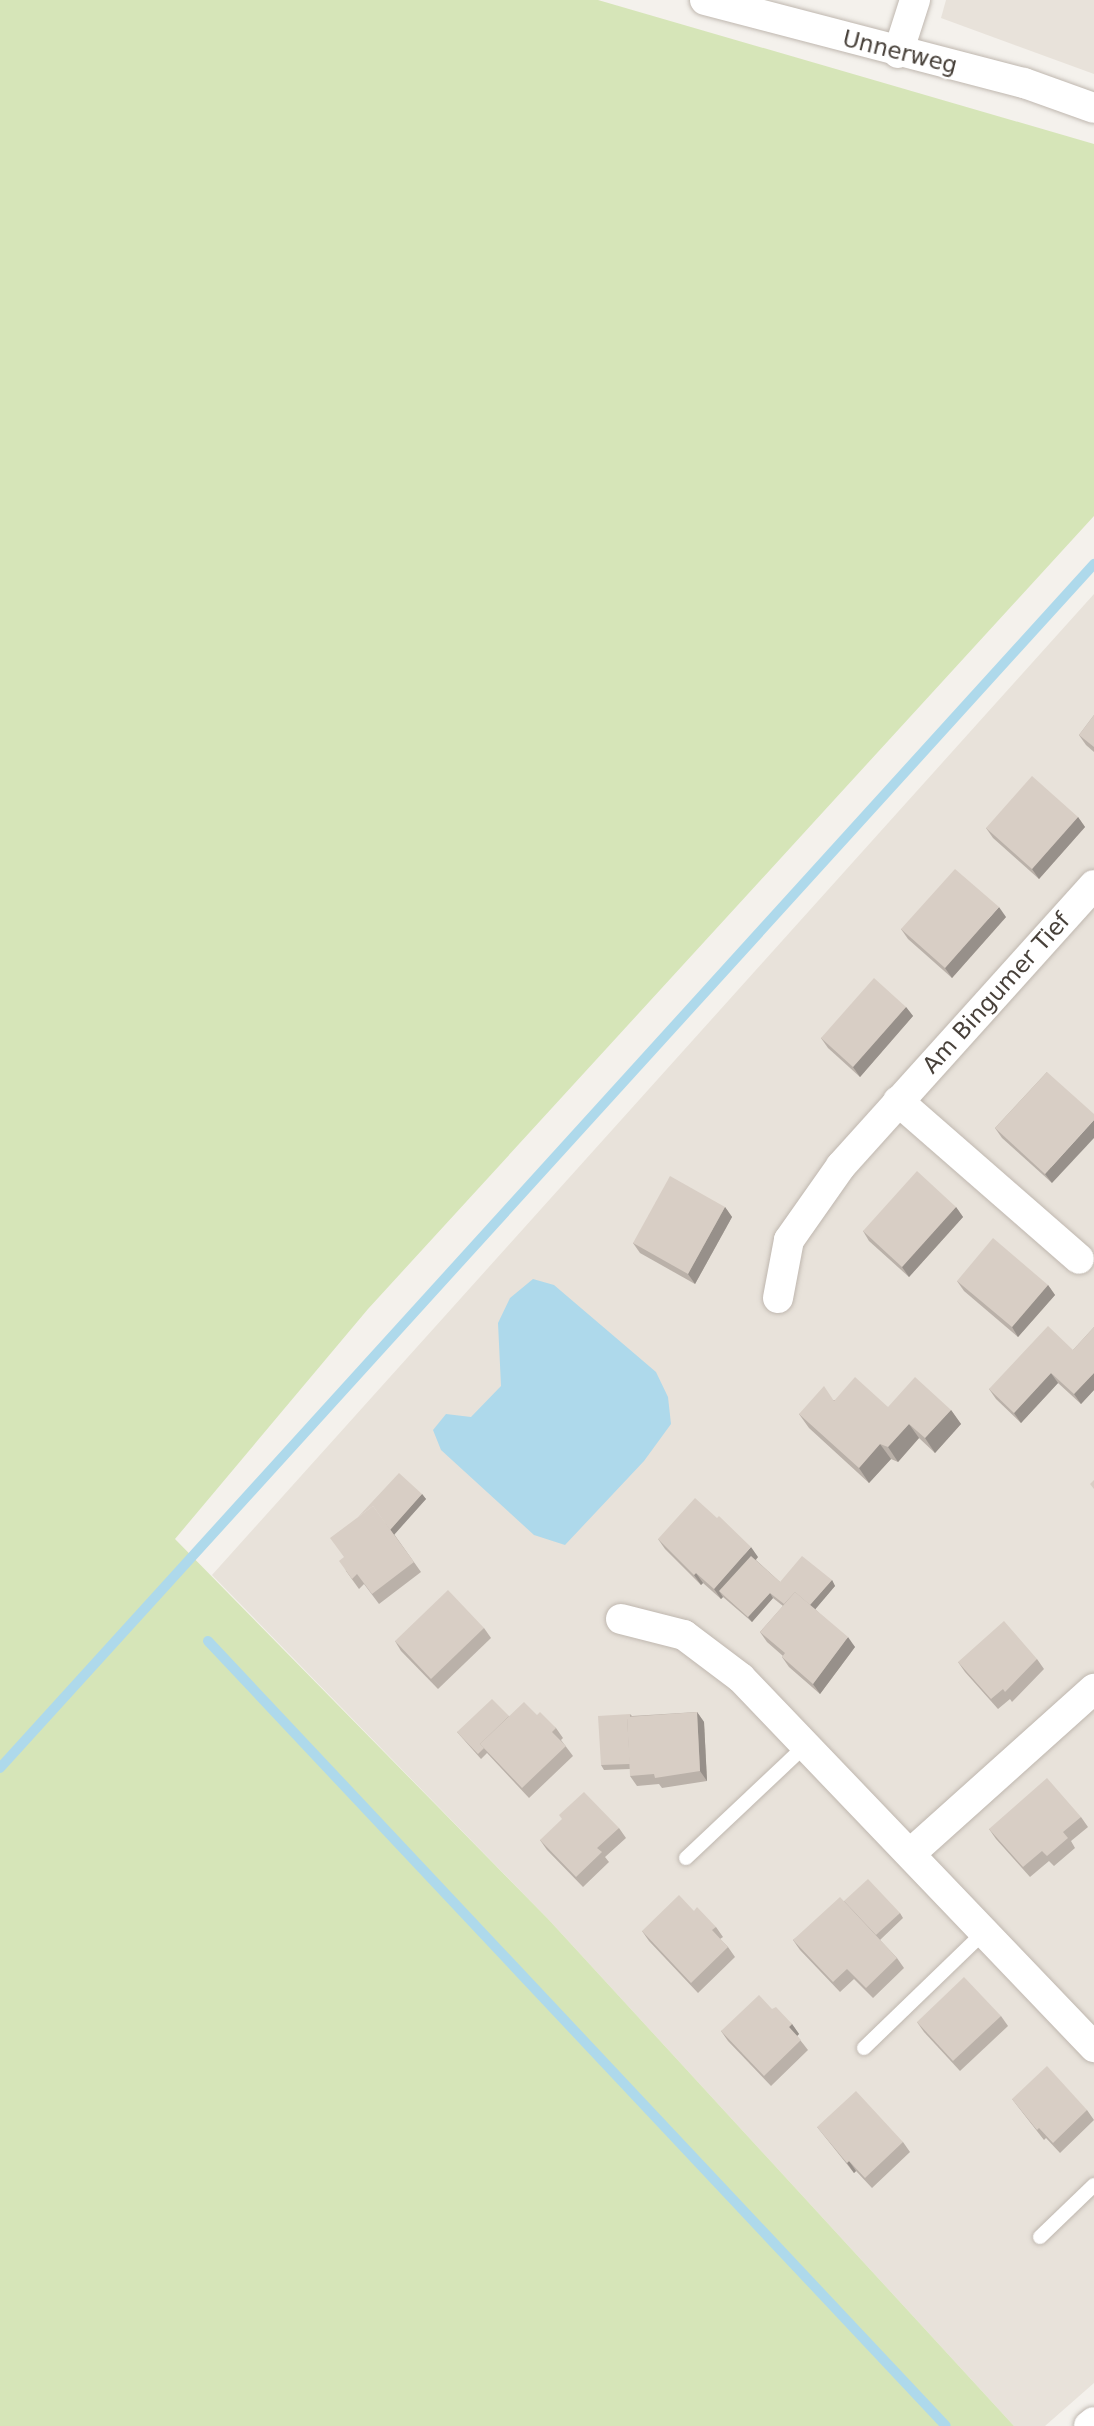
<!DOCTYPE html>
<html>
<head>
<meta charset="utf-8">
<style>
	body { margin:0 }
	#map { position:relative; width:1094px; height:2426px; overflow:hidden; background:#f4f1ec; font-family:"DejaVu Sans",sans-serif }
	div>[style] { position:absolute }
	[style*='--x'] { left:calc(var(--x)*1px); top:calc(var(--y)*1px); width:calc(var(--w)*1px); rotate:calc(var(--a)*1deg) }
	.residential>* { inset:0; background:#e8e2da }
	.green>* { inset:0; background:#d6e5b8 }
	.water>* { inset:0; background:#aed9eb }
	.stream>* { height:10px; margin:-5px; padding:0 5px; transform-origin:5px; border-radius:5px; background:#aed9eb }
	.roads { filter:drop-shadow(0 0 2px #bfb7af) drop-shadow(0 0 2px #bfb7af) }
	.lane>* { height:14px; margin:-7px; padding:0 7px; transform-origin:7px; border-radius:7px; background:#fff }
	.street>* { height:30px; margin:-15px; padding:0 15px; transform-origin:15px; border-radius:15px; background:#fff }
	.wall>* { inset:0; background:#bab1a9 }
	.shaded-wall>* { inset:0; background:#97908a }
	.building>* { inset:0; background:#d8cec5 }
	span { translate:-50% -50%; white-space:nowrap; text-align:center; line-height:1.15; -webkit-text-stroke:5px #fff; paint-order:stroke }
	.street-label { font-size:23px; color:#48413a }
</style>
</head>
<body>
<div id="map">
	<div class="residential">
		<i style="clip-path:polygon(946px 0,1094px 0,1094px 74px,941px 18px)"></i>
		<i style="clip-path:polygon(1094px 594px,1094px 2383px,1045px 2426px,1014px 2426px,549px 1920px,212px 1575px)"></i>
	</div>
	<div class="green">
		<i style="clip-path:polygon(0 0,598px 0,1094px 144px,1094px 516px,368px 1309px,175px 1539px,549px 1920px,1014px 2426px,0 2426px)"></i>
	</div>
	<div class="water">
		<i style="clip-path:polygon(533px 1279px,554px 1285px,656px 1372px,668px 1397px,671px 1424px,644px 1461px,565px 1545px,534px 1535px,441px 1450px,433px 1430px,446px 1414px,471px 1417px,501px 1386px,498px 1323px,510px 1298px)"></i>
	</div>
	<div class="stream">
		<i style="--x:208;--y:1641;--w:1077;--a:46.77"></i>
		<i style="--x:0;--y:1768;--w:1627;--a:-47.74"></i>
	</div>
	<div class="roads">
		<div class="lane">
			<i style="--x:686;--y:1858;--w:166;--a:-43.3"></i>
			<i style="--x:864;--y:2048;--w:167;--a:-44"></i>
			<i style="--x:1040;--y:2237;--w:75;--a:-43.9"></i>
		</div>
		<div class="street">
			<i style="--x:705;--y:0;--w:330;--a:14.6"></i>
			<i style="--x:1024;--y:83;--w:74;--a:19.7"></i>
			<i style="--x:898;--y:53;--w:56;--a:-72.2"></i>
			<i style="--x:898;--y:1101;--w:240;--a:41.1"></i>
			<i style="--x:778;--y:1298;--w:59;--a:-79.3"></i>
			<i style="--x:789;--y:1240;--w:90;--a:-54.9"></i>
			<i style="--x:841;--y:1166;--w:378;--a:-48"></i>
			<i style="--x:621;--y:1619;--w:65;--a:14.3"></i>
			<i style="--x:684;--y:1635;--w:71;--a:37"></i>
			<i style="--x:741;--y:1678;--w:511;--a:46.27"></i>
			<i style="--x:911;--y:1853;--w:246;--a:-41.9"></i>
			<i style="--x:1089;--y:2426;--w:6;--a:-39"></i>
		</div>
	</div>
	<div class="wall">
		<i style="clip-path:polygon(1094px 715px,1094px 752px,1086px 745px,1079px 735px)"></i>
		<i style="clip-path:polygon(1078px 817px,1085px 827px,1039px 879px,993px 838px,986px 828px)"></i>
		<i style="clip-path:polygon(1006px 917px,952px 978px,908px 939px,901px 929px)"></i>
		<i style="clip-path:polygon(906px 1007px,913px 1016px,860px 1077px,828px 1048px,821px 1038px)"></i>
		<i style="clip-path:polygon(1047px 1072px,1052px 1183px,1002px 1138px,995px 1128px)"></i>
		<i style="clip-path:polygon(725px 1207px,732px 1217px,695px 1284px,640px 1253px,633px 1243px)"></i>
		<i style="clip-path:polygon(956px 1207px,963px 1217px,909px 1277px,869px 1241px,863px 1231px)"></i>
		<i style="clip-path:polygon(957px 1281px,1048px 1285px,1055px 1295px,1018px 1337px,964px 1291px)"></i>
		<i style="clip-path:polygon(1094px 1327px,1094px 1390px,1081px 1404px,1058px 1383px,1021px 1423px,996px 1399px,989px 1389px,1073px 1350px)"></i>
		<i style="clip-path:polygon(834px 1400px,888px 1407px,951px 1410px,961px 1424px,935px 1453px,919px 1438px,898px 1462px,891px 1459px,869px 1483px,809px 1428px,799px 1414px)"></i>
		<i style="clip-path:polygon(422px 1494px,426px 1499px,394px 1534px,421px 1572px,379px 1604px,364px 1584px,359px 1589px,346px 1571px,344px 1557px)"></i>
		<i style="clip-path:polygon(658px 1539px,758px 1557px,756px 1560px,780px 1582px,832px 1580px,835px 1586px,815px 1609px,855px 1647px,820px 1694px,789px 1667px,782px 1657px,783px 1656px,767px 1642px,760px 1632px,783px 1606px,773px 1598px,752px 1622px,723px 1597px,721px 1599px,703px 1583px,701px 1585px,665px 1549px)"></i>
		<i style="clip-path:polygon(484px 1628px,491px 1638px,438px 1689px,401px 1651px,395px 1641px)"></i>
		<i style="clip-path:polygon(1037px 1659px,1044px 1669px,1012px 1702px,1010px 1699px,998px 1709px,965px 1672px,958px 1662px)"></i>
		<i style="clip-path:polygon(697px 1712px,704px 1722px,707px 1781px,662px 1788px,659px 1784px,637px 1786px,630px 1776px,630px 1769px,604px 1770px,601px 1765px,630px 1714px,632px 1716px)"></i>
		<i style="clip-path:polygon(537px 1715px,556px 1728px,563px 1738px,561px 1740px,573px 1756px,529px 1798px,487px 1753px,481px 1759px,457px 1732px,509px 1716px)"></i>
		<i style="clip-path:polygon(1081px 1817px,1088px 1827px,1071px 1841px,1075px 1848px,1054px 1866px,1049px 1861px,1030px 1877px,996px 1839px,989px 1829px)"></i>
		<i style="clip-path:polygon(619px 1828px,626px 1838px,605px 1857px,609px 1862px,583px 1887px,547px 1850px,540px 1840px)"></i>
		<i style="clip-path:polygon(844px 1901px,900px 1913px,903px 1918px,880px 1940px,897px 1958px,904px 1968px,873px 1998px,854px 1979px,840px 1992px,800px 1950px,793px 1940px)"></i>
		<i style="clip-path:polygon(716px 1927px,723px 1937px,720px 1939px,728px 1947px,735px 1957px,698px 1993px,649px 1941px,642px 1931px)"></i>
		<i style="clip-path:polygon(772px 2009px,792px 2024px,799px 2034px,797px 2036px,808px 2050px,771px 2086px,728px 2041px,721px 2031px)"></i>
		<i style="clip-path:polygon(1001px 2016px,1008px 2026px,960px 2071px,924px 2032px,917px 2022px)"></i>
		<i style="clip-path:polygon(1012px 2099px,1087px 2110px,1094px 2120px,1060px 2153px,1046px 2138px,1044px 2140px)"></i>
		<i style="clip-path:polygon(817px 2127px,903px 2142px,910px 2152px,872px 2188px,856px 2171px,854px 2173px)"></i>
	</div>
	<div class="shaded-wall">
		<i style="clip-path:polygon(1078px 817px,1085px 827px,1039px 879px,1032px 869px)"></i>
		<i style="clip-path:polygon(999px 907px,1006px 917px,952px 978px,945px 968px)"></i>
		<i style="clip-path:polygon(906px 1007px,913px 1016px,860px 1077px,853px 1067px)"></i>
		<i style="clip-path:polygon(1094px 1120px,1094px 1138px,1052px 1183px,1045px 1174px)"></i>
		<i style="clip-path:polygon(725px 1207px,732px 1217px,695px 1284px,688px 1274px)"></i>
		<i style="clip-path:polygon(956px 1207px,963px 1217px,909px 1277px,902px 1267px)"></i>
		<i style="clip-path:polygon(1048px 1285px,1055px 1295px,1018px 1337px,1012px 1327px)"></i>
		<i style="clip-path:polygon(1051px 1373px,1058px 1383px,1021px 1423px,1014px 1413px)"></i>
		<i style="clip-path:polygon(1094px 1373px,1094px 1390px,1081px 1404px,1074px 1394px)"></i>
		<i style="clip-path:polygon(951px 1410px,961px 1424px,935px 1453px,925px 1438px)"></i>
		<i style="clip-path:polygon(909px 1424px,919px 1438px,898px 1462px,888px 1447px)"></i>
		<i style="clip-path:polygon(880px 1444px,891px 1459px,869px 1483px,859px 1468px)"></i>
		<i style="clip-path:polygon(422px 1494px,426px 1499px,394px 1535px,390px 1530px)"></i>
		<i style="clip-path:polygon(751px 1547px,758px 1557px,724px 1595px,719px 1591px,723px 1597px,721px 1599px,714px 1589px)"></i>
		<i style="clip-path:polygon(696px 1573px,703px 1583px,701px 1585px,694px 1575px)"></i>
		<i style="clip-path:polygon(832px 1580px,835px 1586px,813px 1612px,809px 1606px)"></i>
		<i style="clip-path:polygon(770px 1593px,773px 1598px,752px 1622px,748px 1617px)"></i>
		<i style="clip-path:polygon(848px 1637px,855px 1647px,820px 1694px,813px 1684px)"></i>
		<i style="clip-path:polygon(697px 1712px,704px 1722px,707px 1781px,700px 1771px)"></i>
		<i style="clip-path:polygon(792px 2024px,799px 2034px,796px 2037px,789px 2027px)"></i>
		<i style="clip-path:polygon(849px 2161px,856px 2171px,854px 2173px,847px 2163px)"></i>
	</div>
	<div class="building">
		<i style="clip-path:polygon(1094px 715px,1094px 747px,1079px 735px)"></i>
		<i style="clip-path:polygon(1032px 776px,1078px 817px,1032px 869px,986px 828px)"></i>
		<i style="clip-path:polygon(955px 869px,999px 907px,945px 968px,901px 929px)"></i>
		<i style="clip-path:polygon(874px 978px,906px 1007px,853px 1067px,821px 1038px)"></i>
		<i style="clip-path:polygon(1047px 1072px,1094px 1114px,1094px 1120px,1045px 1174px,995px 1128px)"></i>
		<i style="clip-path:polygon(917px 1171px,956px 1207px,902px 1267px,863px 1231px)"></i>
		<i style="clip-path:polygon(670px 1176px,725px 1207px,688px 1274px,633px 1243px)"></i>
		<i style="clip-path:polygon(993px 1238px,1048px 1285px,1012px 1327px,957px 1281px)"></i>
		<i style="clip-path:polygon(1048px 1326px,1073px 1350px,1094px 1327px,1094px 1373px,1074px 1394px,1051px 1373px,1014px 1413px,989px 1389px)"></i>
		<i style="clip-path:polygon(855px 1377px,888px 1407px,915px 1377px,951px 1410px,925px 1438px,909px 1424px,888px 1447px,880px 1444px,859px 1468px,799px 1414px,824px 1386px,834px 1401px)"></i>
		<i style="clip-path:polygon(399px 1473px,422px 1494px,390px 1530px,373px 1506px,358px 1517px)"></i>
		<i style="clip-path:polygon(1094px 1480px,1094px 1489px,1090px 1484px)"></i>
		<i style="clip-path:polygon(695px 1498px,717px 1518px,719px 1516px,751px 1547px,714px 1589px,696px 1573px,694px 1575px,658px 1539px)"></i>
		<i style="clip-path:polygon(373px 1506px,414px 1562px,372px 1594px,357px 1574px,352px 1579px,339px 1561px,344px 1557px,330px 1538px)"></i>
		<i style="clip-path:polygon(751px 1556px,780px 1582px,802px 1556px,832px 1580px,810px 1605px,795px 1592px,784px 1604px,770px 1593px,748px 1617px,719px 1591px)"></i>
		<i style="clip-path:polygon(448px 1590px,484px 1628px,431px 1679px,395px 1641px)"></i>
		<i style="clip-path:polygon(795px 1592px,848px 1637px,813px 1684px,782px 1657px,785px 1653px,760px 1632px)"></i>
		<i style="clip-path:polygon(1004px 1621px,1037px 1659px,1005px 1692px,1003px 1689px,991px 1699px,958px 1662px)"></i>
		<i style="clip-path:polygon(492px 1699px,509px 1716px,480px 1744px,484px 1748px,478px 1754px,457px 1732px)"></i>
		<i style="clip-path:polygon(524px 1702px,537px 1715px,540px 1712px,556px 1728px,552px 1732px,566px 1746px,522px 1788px,480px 1744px)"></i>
		<i style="clip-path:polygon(697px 1712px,700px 1771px,655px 1778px,654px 1774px,630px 1776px,627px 1717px)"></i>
		<i style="clip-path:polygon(630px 1714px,630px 1717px,627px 1717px,630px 1764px,601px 1765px,598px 1716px)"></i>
		<i style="clip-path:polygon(1047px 1778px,1081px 1817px,1063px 1832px,1068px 1838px,1047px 1856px,1042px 1851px,1023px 1867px,989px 1829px)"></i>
		<i style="clip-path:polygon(584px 1792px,619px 1828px,597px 1848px,602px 1852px,576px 1877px,540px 1840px,562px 1819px,559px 1815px)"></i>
		<i style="clip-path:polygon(868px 1879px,900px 1913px,876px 1935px,844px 1901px)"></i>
		<i style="clip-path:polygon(679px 1895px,694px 1911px,697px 1907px,716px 1927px,712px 1930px,728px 1947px,691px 1983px,642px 1931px)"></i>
		<i style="clip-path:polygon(840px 1897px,897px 1958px,866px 1988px,847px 1969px,833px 1982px,793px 1940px)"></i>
		<i style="clip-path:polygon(964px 1977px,1001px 2016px,953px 2061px,917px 2022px)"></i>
		<i style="clip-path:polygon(759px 1995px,772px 2009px,776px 2007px,792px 2024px,789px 2027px,801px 2040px,764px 2076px,721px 2031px)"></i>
		<i style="clip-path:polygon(1047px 2066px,1087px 2110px,1053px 2143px,1039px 2128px,1037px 2130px,1012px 2099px)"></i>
		<i style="clip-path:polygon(856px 2091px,903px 2142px,865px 2178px,849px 2161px,847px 2163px,817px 2127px)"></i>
	</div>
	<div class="street-label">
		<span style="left:900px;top:52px;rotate:14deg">Unnerweg</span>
		<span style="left:996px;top:993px;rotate:-48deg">Am Bingumer Tief</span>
	</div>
</div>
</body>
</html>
